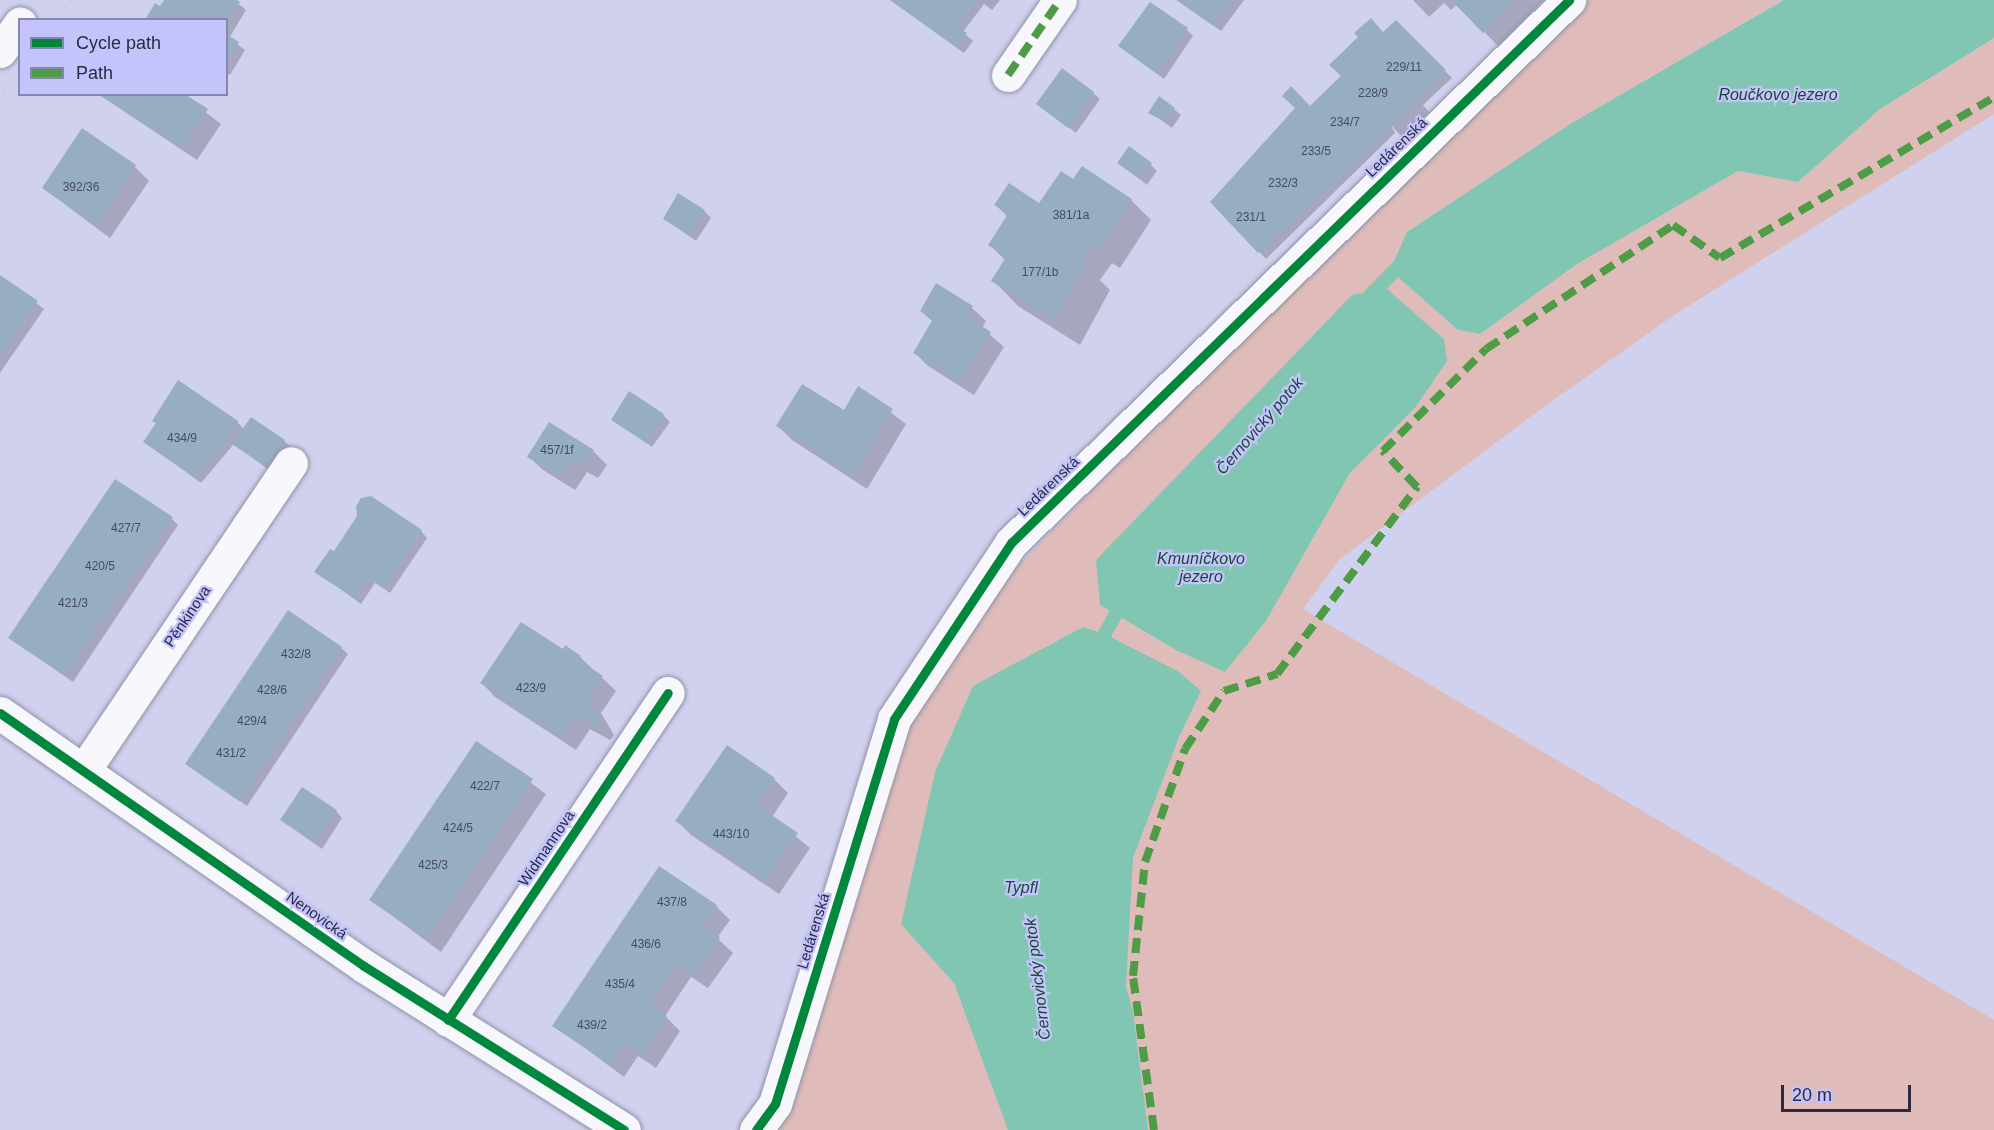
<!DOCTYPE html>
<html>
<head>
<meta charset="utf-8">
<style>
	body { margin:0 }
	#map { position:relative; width:1994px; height:1130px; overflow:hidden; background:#d0d1ee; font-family:Helvetica,sans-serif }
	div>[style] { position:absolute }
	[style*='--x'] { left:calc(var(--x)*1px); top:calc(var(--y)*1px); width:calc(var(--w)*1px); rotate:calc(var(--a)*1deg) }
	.green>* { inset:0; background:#dfbcba }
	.water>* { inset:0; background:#81c6b2 }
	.shadow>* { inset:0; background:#0003 }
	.stream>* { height:14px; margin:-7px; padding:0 7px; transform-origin:7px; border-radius:7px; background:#81c6b2 }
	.building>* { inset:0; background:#97aec2 }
	.path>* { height:4px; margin-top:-2px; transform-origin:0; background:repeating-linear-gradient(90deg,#ceced8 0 3px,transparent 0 6px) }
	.roads { filter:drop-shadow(0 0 2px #9191a9) drop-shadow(0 0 2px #9191a9) }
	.minor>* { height:33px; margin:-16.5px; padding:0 16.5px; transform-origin:16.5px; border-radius:16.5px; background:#f8f8fc }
	.quiet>* { height:8px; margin-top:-4px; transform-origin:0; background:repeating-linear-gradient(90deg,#4f9c47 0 15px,transparent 0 23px) }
	.cycleway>* { height:9px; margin:-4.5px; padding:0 4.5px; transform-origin:4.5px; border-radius:4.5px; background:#00873e }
	span { translate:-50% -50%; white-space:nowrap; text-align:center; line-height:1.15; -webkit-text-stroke:4.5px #c3c4fb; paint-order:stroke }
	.number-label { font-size:12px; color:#464b64 }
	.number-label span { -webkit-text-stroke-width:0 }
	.street-label { font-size:15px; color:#2b2a45 }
	.water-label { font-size:16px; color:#1d4735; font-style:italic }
	.legend { position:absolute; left:18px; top:18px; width:210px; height:78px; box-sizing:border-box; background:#c3c4fb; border:2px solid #8686b2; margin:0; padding:8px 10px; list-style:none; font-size:18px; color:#2b2a45 }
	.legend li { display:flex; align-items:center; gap:12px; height:30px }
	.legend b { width:30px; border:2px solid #8686b2 }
	.scale { position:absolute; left:1781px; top:1085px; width:130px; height:27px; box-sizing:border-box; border:3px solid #2b2a45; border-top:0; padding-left:8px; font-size:18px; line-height:21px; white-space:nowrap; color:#2b2a45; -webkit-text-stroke:4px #c3c4fb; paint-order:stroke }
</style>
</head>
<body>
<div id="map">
	<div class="green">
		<i style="clip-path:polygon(evenodd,1583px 0,1784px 0,1570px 124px,1407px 232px,1390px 270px,1458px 330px,1480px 334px,1577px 264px,1738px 171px,1798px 182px,1880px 109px,1994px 38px,1994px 114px,1674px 315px,1534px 414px,1340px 559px,1303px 609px,1994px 1020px,1994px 1130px,780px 1130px,903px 737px,968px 616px,1435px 143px,1583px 0,1415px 408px,1350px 473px,1266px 621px,1225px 671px,1176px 650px,1100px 605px,1415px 408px)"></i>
	</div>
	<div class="water">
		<i style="clip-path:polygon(1784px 0,1994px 0,1994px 38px,1880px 109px,1798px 182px,1738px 171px,1577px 264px,1480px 334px,1458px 330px,1390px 270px,1407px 232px,1570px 124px)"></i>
		<i style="clip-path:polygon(1387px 289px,1444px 339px,1447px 361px,1415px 408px,1350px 473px,1266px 621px,1225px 672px,1176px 650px,1100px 605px,1096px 560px,1352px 295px)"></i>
		<i style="clip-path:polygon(1083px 627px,1105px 634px,1179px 672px,1201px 691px,1179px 737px,1133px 858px,1126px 986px,1133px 1012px,1148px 1130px,1008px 1130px,954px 983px,901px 924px,935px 772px,973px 686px)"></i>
	</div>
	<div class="shadow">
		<i style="clip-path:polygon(166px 0,234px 0,246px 10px,229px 38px,245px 50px,230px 75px,226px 73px,226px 20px,161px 8px)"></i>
		<i style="clip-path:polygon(890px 0,1000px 0,992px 10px,984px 4px,963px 32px,973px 41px,964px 53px)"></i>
		<i style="clip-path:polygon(1176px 0,1244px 0,1221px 31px)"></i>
		<i style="clip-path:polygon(1413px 0,1544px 0,1498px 46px,1457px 4px,1451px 10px,1444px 3px,1429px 17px)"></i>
		<i style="clip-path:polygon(1396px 22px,1452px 78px,1423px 105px,1429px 112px,1403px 138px,1391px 125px,1395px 133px,1266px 259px,1212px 202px)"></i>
		<i style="clip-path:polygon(1187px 30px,1193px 36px,1164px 79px,1120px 46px)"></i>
		<i style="clip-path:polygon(1093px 93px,1100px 99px,1076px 133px,1038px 104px)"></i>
		<i style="clip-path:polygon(98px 94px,182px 94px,221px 124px,197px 160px)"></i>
		<i style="clip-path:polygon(1174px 109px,1181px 115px,1172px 128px,1150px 112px)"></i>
		<i style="clip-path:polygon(1119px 163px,1151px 165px,1157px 171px,1147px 185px)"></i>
		<i style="clip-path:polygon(135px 167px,149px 181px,110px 238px,43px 188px)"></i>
		<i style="clip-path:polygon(1074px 181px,1131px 200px,1151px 220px,1120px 268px,1112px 263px,1100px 280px,1110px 290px,1080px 345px,1018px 306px,993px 280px,1005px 260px,990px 245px,1008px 217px,996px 205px,1040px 205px)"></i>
		<i style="clip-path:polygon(704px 211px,711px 218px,696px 241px,665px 219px)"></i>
		<i style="clip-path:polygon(0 276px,44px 309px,0 373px)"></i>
		<i style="clip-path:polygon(972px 308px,986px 321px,982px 328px,1004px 347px,974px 395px,928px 366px,914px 352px,933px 322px,921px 311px)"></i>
		<i style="clip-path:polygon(858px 388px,906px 424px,867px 489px,792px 440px,778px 426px,844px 412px)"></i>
		<i style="clip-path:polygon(663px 415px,670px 422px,652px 447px,613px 420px)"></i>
		<i style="clip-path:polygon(153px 421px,237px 422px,244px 429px,284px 441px,291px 447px,273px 473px,234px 444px,201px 483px,145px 442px,157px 424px)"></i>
		<i style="clip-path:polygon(593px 451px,607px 465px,598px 478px,587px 472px,575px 490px,543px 470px,529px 457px)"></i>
		<i style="clip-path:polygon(172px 519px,178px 525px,73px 682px,10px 638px)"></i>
		<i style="clip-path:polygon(421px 531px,427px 538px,390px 593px,375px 583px,361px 604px,316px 571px,334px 553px)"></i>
		<i style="clip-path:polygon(341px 648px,348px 654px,247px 806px,186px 764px)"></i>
		<i style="clip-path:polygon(563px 651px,580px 657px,616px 691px,601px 713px,614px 735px,610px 740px,590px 729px,576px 750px,495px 697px,482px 683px)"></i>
		<i style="clip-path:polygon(477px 743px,546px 794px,441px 952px,371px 900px)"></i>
		<i style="clip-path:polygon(774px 779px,788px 793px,772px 817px,810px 848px,779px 894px,691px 835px,677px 821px)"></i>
		<i style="clip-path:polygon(336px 811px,342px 818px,322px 849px,282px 820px)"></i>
		<i style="clip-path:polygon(716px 906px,730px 920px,717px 938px,733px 953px,708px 988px,691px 977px,665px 1016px,680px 1031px,656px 1068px,638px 1056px,624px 1077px,554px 1025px)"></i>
	</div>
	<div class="stream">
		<i style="--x:1362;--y:304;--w:49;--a:-45.8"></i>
		<i style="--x:1396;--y:269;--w:13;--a:-18"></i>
		<i style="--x:1096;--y:650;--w:58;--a:-61.2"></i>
	</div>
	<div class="building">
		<i style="clip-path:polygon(164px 0,237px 0,240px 2px,226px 24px,226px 20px,145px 20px,155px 3px,160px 6px)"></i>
		<i style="clip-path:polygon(890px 0,976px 0,957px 26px,967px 33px,957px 47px)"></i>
		<i style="clip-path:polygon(1177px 0,1231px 0,1214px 26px)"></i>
		<i style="clip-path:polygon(1451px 0,1516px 0,1483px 33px)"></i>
		<i style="clip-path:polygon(1150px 2px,1188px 28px,1156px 73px,1118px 46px)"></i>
		<i style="clip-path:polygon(1371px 18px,1383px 32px,1396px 20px,1446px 70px,1344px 174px,1258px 253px,1210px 202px,1295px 108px,1282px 96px,1291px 86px,1310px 106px,1341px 76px,1329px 65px,1358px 37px,1354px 33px)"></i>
		<i style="clip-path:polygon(226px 34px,239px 42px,226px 63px)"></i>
		<i style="clip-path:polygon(1062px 68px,1094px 92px,1068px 128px,1036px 104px)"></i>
		<i style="clip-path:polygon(98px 94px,185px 94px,208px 109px,183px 148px)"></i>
		<i style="clip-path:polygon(1159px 96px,1175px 108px,1165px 122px,1148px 113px)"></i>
		<i style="clip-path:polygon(82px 128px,136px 165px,96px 225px,42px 188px)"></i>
		<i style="clip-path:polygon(1129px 146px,1152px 163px,1140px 179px,1117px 163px)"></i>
		<i style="clip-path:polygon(1082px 166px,1132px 199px,1099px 249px,1091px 243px,1080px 259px,1086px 263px,1054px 320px,991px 281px,1006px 257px,988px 245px,1008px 214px,994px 205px,1009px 183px,1039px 203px,1061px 171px,1073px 179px)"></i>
		<i style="clip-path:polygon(678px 193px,705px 210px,689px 235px,663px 219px)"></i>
		<i style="clip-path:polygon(0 275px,38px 301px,0 356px)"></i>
		<i style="clip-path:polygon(936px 283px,973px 306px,967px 317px,991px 332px,960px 382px,913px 353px,933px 319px,920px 311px)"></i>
		<i style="clip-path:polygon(178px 380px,238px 421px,211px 461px,207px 458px,194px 477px,143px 442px,156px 423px,152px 421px)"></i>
		<i style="clip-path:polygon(802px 384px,844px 410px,858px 386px,893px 409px,852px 476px,776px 426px)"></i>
		<i style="clip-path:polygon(629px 391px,664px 414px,645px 442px,611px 420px)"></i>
		<i style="clip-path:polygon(251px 417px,285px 440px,266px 467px,232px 444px)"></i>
		<i style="clip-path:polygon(549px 422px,594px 450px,584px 465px,573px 459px,561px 477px,527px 457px)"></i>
		<i style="clip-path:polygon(115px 479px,173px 517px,65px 676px,8px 638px)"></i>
		<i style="clip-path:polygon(371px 496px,422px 530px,383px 587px,367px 577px,354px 598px,314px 572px,330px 549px,334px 551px,357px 516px,356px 506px,361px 498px)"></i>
		<i style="clip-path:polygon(288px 610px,342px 647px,239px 801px,185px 764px)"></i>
		<i style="clip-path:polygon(521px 622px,563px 649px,565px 645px,581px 656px,579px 660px,603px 676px,588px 699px,601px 720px,596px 727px,576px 716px,562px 737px,480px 683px)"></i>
		<i style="clip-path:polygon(476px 741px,533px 779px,427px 939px,369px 900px)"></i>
		<i style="clip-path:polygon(727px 745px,775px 778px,757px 805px,798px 833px,765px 881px,675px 821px)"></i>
		<i style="clip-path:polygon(302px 787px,337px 810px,314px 843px,280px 820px)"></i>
		<i style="clip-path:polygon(659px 866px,717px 905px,702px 926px,720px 937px,694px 976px,676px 964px,650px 1004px,667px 1016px,641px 1055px,624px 1043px,609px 1064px,552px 1026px)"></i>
	</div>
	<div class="path">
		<i style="--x:58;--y:17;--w:21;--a:-55"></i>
		<i style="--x:0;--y:98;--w:9;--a:-54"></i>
	</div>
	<div class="roads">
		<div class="minor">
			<i style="--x:0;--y:51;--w:34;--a:-54"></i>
			<i style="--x:1008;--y:75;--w:91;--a:-55.3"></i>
			<i style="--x:0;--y:713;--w:443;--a:34.8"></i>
			<i style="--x:364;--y:966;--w:307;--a:32.2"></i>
			<i style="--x:84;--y:770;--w:370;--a:-56"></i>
			<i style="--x:448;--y:1020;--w:394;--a:-56.1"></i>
			<i style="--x:756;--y:1130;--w:32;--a:-54"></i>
			<i style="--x:775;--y:1104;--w:403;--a:-72.8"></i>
			<i style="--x:894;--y:719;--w:211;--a:-56.4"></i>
			<i style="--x:1011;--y:543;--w:779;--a:-44.22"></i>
		</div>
	</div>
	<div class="quiet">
		<i style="--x:1008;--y:75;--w:91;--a:-55.3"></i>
		<i style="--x:1154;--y:1130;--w:155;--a:-97.8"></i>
		<i style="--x:1133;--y:976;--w:115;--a:-84"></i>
		<i style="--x:1145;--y:862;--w:120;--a:-70.5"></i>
		<i style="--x:1185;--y:749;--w:70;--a:-56.1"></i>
		<i style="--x:1224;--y:691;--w:56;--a:-17.8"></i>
		<i style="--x:1277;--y:674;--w:234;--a:-53.2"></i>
		<i style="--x:1417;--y:487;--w:50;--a:-133.4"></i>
		<i style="--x:1383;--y:451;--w:145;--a:-44.7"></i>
		<i style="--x:1486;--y:349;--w:224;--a:-33.5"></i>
		<i style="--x:1673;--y:225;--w:57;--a:35.1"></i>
		<i style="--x:1720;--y:258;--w:318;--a:-30.4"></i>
	</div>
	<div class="cycleway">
		<i style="--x:0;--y:713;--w:443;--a:34.8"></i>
		<i style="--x:364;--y:966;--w:307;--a:32.2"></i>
		<i style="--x:448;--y:1020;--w:394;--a:-56.1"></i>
		<i style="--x:756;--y:1130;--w:32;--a:-54"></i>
		<i style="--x:775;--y:1104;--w:403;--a:-72.8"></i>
		<i style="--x:894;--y:719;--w:211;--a:-56.4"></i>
		<i style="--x:1011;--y:543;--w:779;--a:-44.22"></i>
	</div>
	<div class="number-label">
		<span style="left:1404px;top:68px">229/11</span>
		<span style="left:1373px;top:94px">228/9</span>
		<span style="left:1345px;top:123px">234/7</span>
		<span style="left:1316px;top:152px">233/5</span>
		<span style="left:1283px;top:184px">232/3</span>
		<span style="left:81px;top:188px">392/36</span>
		<span style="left:1071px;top:216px">381/1a</span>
		<span style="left:1251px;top:218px">231/1</span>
		<span style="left:1040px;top:273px">177/1b</span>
		<span style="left:182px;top:439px">434/9</span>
		<span style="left:557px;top:451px">457/1f</span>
		<span style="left:126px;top:529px">427/7</span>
		<span style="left:100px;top:567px">420/5</span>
		<span style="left:73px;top:604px">421/3</span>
		<span style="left:296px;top:655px">432/8</span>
		<span style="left:531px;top:689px">423/9</span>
		<span style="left:272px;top:691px">428/6</span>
		<span style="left:252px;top:722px">429/4</span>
		<span style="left:231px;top:754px">431/2</span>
		<span style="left:485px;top:787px">422/7</span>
		<span style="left:458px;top:829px">424/5</span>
		<span style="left:731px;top:835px">443/10</span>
		<span style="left:433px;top:866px">425/3</span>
		<span style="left:672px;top:903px">437/8</span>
		<span style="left:646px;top:945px">436/6</span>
		<span style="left:620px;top:985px">435/4</span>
		<span style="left:592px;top:1026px">439/2</span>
	</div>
	<div class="street-label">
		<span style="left:1396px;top:147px;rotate:-44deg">Ledárenská</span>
		<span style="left:1048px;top:486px;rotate:-44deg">Ledárenská</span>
		<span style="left:187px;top:616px;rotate:-56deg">Pěnkinova</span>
		<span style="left:546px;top:848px;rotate:-56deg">Widmannova</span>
		<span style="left:317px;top:915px;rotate:35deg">Nenovická</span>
		<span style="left:813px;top:931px;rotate:-73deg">Ledárenská</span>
	</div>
	<div class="water-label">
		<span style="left:1778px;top:95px">Roučkovo jezero</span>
		<span style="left:1260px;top:426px;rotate:-49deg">Černovický potok</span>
		<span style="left:1201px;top:568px">Kmuníčkovo<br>jezero</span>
		<span style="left:1021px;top:888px">Typfl</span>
		<span style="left:1038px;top:979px;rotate:-97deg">Černovický potok</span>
	</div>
	<ul class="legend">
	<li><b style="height:8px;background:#00873e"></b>Cycle path</li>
	<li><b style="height:8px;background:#4f9c47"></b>Path</li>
	</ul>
	<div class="scale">20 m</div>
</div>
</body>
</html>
